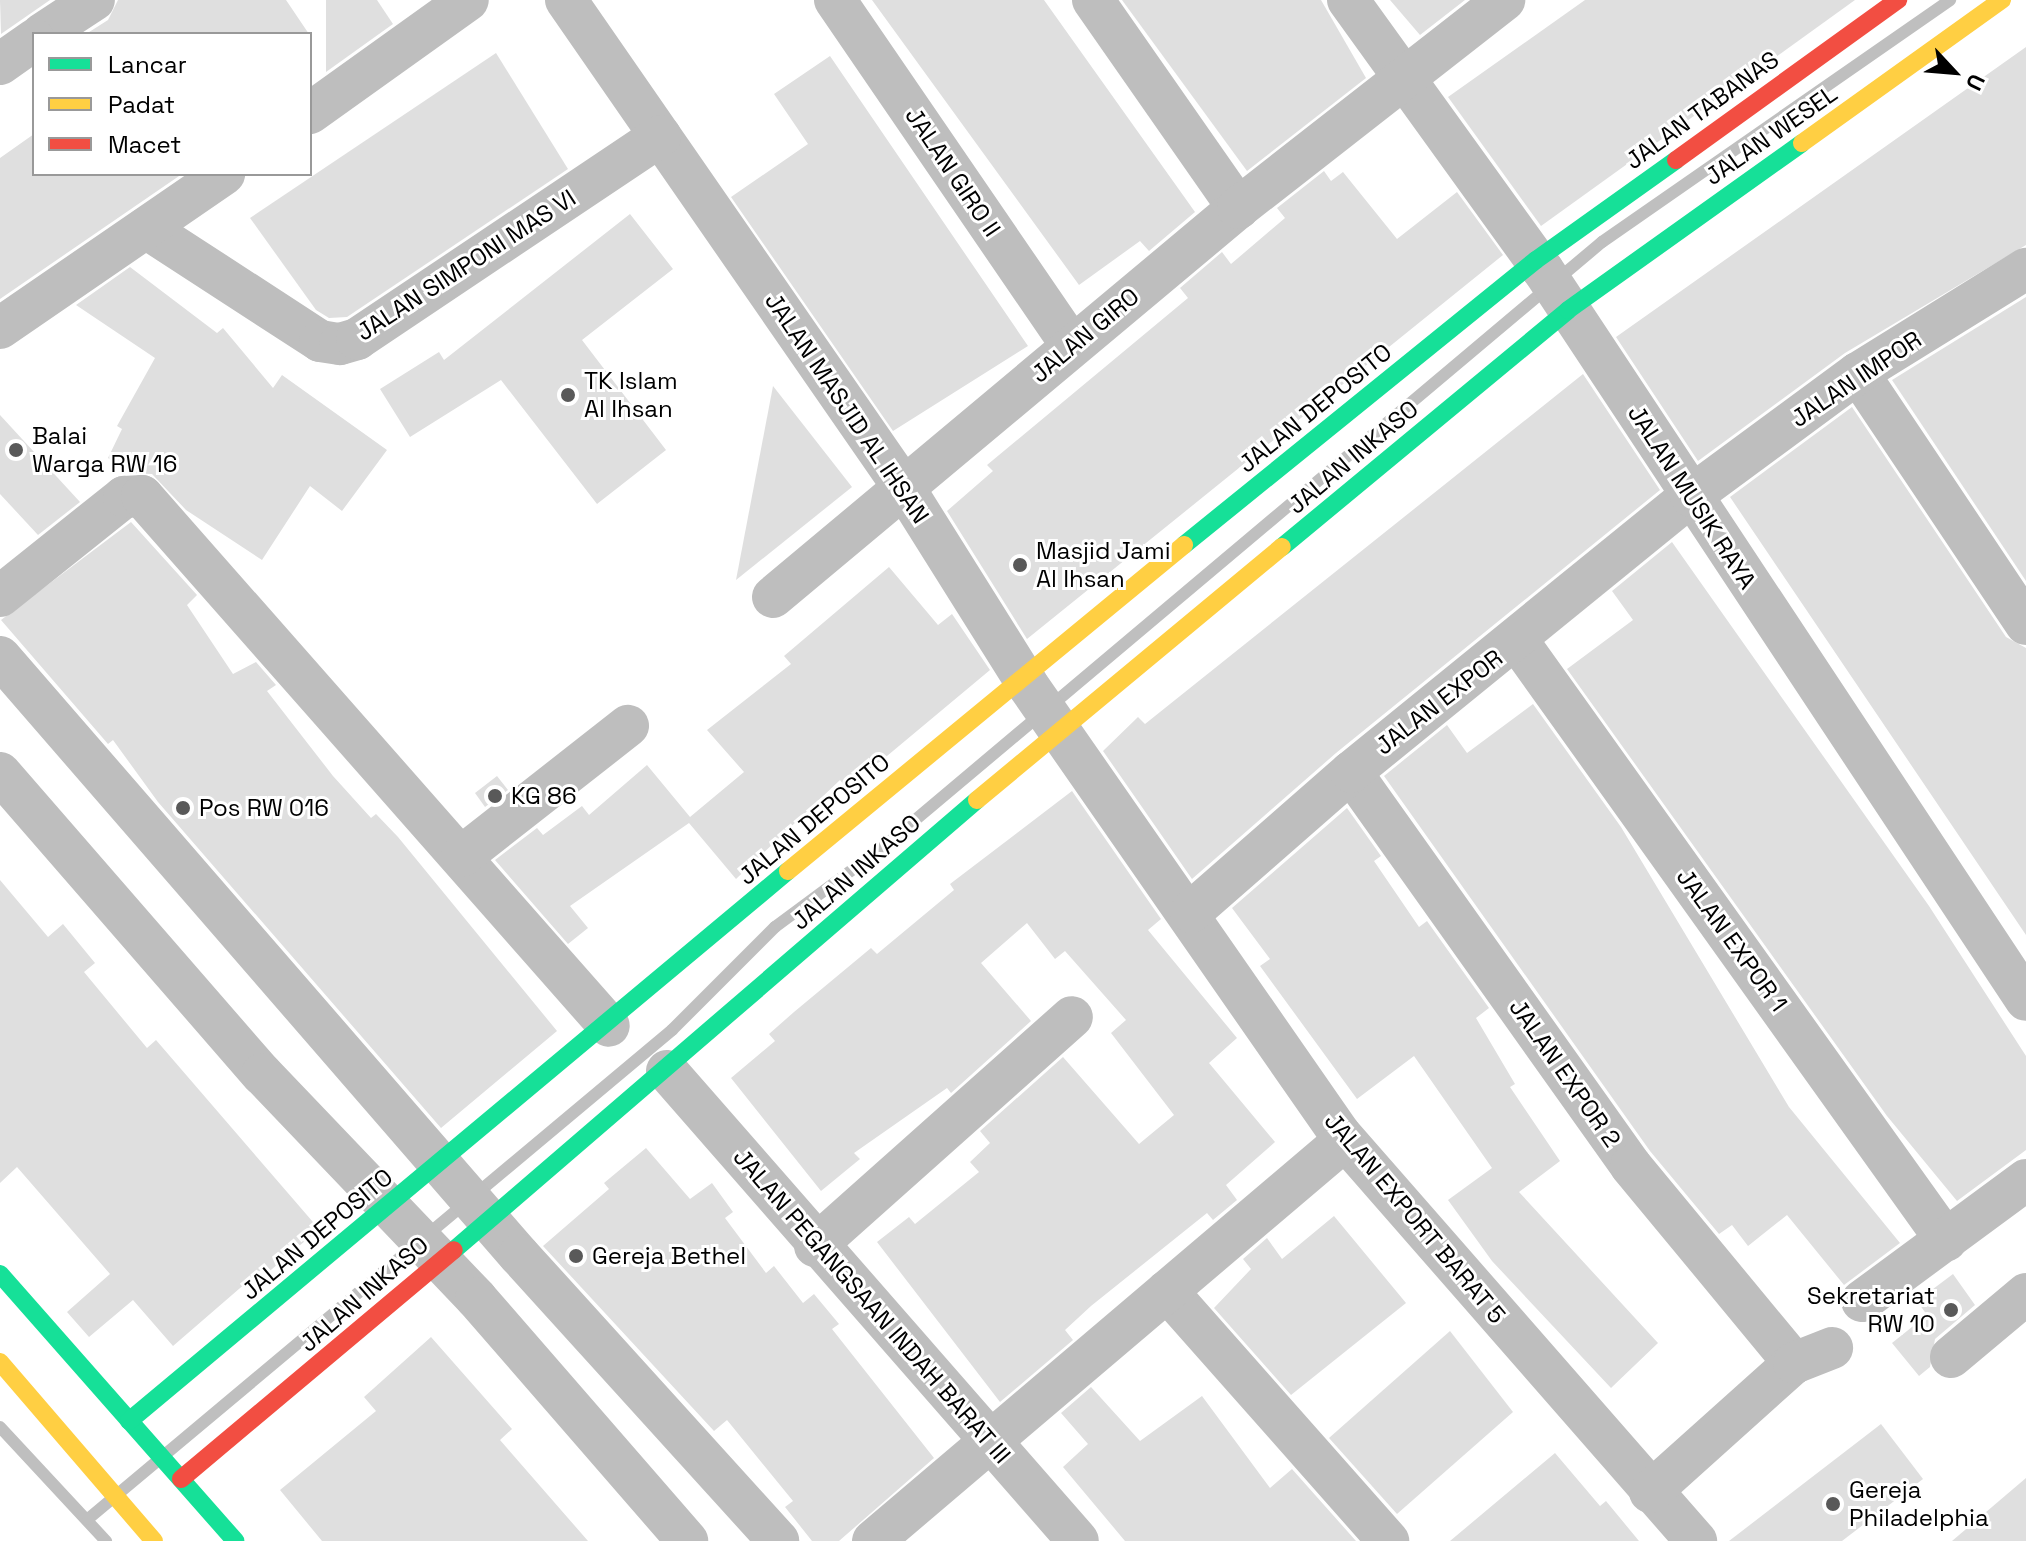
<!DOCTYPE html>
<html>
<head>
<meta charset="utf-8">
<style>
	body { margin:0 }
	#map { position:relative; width:2026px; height:1541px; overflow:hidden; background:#fff; font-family:"Space Grotesk",sans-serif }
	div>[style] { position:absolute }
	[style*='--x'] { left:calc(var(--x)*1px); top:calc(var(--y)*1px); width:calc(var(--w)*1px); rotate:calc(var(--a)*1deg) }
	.stream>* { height:12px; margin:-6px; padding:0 6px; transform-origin:6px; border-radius:6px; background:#bfbfbf }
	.building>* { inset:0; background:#dfdfdf }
	.street>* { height:42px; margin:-21px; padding:0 21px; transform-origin:21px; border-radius:21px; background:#bebebe }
	.fast>* { height:18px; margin:-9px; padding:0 9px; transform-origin:9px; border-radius:9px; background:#16e098 }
	.slow>* { height:18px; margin:-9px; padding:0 9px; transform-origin:9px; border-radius:9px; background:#ffcf43 }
	.jam>* { height:18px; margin:-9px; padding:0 9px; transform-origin:9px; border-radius:9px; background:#f24e42 }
	.dots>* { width:22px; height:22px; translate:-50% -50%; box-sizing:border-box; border:4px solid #fff; border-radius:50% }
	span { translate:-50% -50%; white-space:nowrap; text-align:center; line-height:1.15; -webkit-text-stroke:6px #fff; paint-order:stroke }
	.street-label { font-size:24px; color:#000 }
	.poi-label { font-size:24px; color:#000 }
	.left { translate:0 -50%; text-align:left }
	.right { translate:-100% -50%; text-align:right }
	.legend { position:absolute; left:32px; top:32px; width:280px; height:144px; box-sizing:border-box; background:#fff; border:2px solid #999; margin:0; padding:10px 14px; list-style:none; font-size:24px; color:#000 }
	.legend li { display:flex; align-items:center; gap:16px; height:40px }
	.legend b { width:40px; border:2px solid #999 }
	.north { position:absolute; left:1914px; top:32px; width:80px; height:80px; -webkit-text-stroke:6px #fff; paint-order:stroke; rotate:116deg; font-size:22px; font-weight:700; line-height:32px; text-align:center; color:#000 }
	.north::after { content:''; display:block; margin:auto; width:28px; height:36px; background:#000; clip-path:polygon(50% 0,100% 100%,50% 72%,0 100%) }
</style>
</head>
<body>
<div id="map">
	<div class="stream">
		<i style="--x:0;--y:1427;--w:156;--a:47.1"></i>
		<i style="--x:88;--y:1519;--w:762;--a:-39.94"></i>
		<i style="--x:672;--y:1030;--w:146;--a:-45"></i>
		<i style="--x:775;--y:927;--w:134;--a:-36.5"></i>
		<i style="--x:883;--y:847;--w:940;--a:-40.08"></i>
		<i style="--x:1602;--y:242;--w:424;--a:-34.8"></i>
	</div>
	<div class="building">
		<i style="clip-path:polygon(0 0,50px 0,1px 34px)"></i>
		<i style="clip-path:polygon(118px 0,286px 0,309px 34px,86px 34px,108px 20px)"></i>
		<i style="clip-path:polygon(326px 0,377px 0,393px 24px,326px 72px)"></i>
		<i style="clip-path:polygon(872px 0,1044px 0,1195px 212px,1149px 251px,1140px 241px,1079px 285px)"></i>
		<i style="clip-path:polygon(1122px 0,1321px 0,1366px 78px,1247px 171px)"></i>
		<i style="clip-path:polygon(1390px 0,1465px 0,1420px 35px)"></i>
		<i style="clip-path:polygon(1585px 0,1855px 0,1541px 226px,1448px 97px)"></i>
		<i style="clip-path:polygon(2026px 47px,2026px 245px,1845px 353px,1698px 461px,1616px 337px)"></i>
		<i style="clip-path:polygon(496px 53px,568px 169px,347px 317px,329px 318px,316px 310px,250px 218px)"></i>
		<i style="clip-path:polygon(830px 56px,1028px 346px,893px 431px,731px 197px,808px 144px,774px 94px)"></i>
		<i style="clip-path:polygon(34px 134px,34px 174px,182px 174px,0 299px,0 158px)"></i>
		<i style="clip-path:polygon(1324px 171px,1331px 181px,1343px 172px,1397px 239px,1457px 192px,1503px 255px,1027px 639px,947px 511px,993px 471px,987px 465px,1188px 298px,1180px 288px,1222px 252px,1231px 264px,1285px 218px,1277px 208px)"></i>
		<i style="clip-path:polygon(630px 214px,673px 269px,582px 340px,666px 450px,597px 504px,501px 380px,410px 437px,380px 389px,439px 352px,444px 360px)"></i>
		<i style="clip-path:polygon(130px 267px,217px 333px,223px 328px,273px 388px,282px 375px,387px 450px,342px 511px,310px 486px,262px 560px,186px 510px,152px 474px,130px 473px,108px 458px,122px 429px,117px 426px,155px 358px,76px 305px)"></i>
		<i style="clip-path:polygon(2026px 297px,2026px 581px,1892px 380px)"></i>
		<i style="clip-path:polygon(1583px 374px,1660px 490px,1336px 753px,1192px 879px,1103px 751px,1138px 717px,1145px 724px)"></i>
		<i style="clip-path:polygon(773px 386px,852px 487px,736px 580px)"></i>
		<i style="clip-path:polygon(1852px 407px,2006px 637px,2026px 648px,2026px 935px,1730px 497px)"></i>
		<i style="clip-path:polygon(0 415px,80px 502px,38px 535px,0 494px)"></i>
		<i style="clip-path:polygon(131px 522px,197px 595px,187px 605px,233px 674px,256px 662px,276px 685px,267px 691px,333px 776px,371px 818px,376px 814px,398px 837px,557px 1031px,441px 1128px,158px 802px,113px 740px,108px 744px,1px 620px)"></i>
		<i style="clip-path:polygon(1672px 542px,1929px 906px,2026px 1056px,2026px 1150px,1957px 1201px,1887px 1116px,1567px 669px,1633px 620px,1612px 591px)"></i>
		<i style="clip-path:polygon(889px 567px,938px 625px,952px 614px,990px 670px,881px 761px,844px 785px,840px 780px,736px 879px,689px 823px,570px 906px,588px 928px,568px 944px,495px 860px,537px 828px,543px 835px,582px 806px,589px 815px,647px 765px,690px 817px,744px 772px,707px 730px,791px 664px,784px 656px)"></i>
		<i style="clip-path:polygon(1533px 704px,1621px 827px,1789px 1107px,1900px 1243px,1844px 1285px,1787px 1215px,1748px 1246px,1732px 1225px,1719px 1234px,1650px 1151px,1384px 776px,1447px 725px,1467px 753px)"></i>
		<i style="clip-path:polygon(497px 776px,508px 790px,485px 807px,475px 793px)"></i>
		<i style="clip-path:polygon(1072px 791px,1161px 919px,1148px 930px,1237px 1038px,1209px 1063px,1275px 1142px,1226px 1185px,1237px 1200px,1213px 1220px,1207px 1213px,1091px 1306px,1065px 1330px,1073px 1340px,1000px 1402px,877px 1242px,909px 1217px,915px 1224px,979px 1172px,970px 1162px,990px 1143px,980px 1131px,1063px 1057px,1139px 1144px,1174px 1115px,1111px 1033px,1126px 1020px,1065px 951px,1055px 959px,1027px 923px,981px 963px,1031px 1021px,951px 1093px,947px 1088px,854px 1153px,860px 1159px,821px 1191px,731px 1078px,775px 1041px,769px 1034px,794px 1012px,871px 948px,877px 954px,954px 890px,950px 884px)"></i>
		<i style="clip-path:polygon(1347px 808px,1381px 856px,1374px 861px,1419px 927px,1427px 921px,1489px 1008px,1476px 1018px,1515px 1084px,1510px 1087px,1560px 1161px,1519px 1192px,1658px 1343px,1611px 1388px,1492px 1261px,1448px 1200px,1492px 1168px,1414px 1056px,1357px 1099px,1260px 966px,1270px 959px,1232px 908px)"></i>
		<i style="clip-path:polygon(0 880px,48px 937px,63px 924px,95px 963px,84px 972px,147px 1048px,156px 1040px,319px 1229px,265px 1275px,261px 1270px,173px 1346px,133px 1300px,89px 1337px,67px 1312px,110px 1274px,17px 1167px,0 1183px)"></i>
		<i style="clip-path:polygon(646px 1148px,690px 1199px,712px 1183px,733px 1212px,725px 1218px,766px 1273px,774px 1266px,803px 1303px,814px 1294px,839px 1324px,832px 1329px,934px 1458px,839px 1541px,812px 1541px,785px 1507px,793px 1501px,727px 1420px,714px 1431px,543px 1246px,609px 1189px,604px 1183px)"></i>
		<i style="clip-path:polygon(1334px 1216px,1406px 1303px,1291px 1395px,1214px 1308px,1251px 1269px,1243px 1259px,1267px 1238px,1282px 1259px)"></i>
		<i style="clip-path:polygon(1953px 1274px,1975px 1305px,1935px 1339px,1930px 1367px,1919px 1376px,1892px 1343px,1927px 1315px,1917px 1301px)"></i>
		<i style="clip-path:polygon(1450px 1331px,1513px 1412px,1397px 1514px,1329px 1438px)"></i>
		<i style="clip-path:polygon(431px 1337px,512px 1429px,500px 1440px,588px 1541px,322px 1541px,280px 1490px,376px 1411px,364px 1397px)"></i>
		<i style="clip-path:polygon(1091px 1387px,1140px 1441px,1202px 1396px,1270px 1488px,1292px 1469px,1356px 1541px,1125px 1541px,1063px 1467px,1088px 1444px,1061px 1413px)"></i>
		<i style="clip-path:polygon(1881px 1424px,1923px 1479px,1842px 1541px,1729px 1541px)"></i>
		<i style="clip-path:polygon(1555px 1453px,1600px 1506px,1606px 1501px,1639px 1541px,1450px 1541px)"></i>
		<i style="clip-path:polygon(2026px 1478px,2026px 1541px,1952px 1541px)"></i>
	</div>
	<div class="street">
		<i style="--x:566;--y:0;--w:597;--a:55.3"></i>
		<i style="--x:906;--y:491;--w:228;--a:57.9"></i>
		<i style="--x:1027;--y:684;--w:548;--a:55.18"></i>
		<i style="--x:1340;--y:1134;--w:541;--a:48.82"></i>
		<i style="--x:835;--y:0;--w:418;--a:55.6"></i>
		<i style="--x:1093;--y:0;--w:254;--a:55.1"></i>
		<i style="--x:1348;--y:0;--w:333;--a:54.2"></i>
		<i style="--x:1543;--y:270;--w:875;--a:56.51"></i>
		<i style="--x:42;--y:34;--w:62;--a:-33.2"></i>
		<i style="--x:0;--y:64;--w:42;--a:-35.2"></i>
		<i style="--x:310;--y:113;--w:194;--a:-35.6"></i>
		<i style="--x:146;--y:228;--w:207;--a:33"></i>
		<i style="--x:320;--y:341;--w:20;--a:9"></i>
		<i style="--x:340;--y:344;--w:18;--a:-16"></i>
		<i style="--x:357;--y:339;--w:365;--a:-33.8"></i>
		<i style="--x:0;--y:328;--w:272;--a:-34.5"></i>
		<i style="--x:1858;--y:373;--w:302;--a:56.2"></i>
		<i style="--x:0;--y:596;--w:159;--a:-38.6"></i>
		<i style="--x:124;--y:497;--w:18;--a:-3"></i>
		<i style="--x:142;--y:496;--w:706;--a:48.62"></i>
		<i style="--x:773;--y:597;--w:606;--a:-39.91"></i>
		<i style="--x:1238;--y:208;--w:338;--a:-38"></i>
		<i style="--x:1517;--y:640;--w:738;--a:54.44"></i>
		<i style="--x:0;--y:657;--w:792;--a:49.05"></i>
		<i style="--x:519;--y:1255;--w:386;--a:47.8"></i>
		<i style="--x:1351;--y:772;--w:483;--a:54.6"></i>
		<i style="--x:1631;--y:1166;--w:256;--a:50.4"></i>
		<i style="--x:0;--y:773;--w:399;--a:49"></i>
		<i style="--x:262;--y:1074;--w:310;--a:46.3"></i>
		<i style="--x:476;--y:1298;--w:322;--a:49"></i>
		<i style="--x:462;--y:856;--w:211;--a:-38.1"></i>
		<i style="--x:1191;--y:912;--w:213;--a:-41.2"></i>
		<i style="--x:1351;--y:772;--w:438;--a:-39.1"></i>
		<i style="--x:1691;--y:496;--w:207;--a:-36.4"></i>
		<i style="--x:1858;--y:373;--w:198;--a:-31.8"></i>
		<i style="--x:667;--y:1071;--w:624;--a:48.83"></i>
		<i style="--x:815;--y:1246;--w:344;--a:-41.7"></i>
		<i style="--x:1167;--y:1291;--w:334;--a:48.5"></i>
		<i style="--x:1862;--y:1301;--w:204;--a:-36.4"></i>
		<i style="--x:1951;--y:1357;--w:98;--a:-40"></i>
		<i style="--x:1650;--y:1492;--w:193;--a:-41.9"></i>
		<i style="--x:1794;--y:1363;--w:41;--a:-21.5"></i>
		<i style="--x:873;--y:1541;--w:619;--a:-40.35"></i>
	</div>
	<div class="fast">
		<i style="--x:1184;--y:545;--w:453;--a:-39"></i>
		<i style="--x:1536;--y:260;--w:172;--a:-35.5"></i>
		<i style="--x:1282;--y:547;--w:371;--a:-39.6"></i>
		<i style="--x:1568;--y:310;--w:287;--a:-35.5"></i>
		<i style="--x:454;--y:1250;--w:690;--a:-40.71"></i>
		<i style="--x:0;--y:1274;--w:356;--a:48.6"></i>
		<i style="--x:129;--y:1421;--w:858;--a:-39.85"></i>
	</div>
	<div class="slow">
		<i style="--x:1802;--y:143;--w:246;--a:-35.6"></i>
		<i style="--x:977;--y:800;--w:396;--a:-39.7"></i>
		<i style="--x:788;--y:871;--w:513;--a:-39.46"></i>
		<i style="--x:0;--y:1362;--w:236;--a:49.3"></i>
	</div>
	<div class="jam">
		<i style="--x:1676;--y:160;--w:274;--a:-35.8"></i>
		<i style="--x:181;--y:1479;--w:356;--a:-40"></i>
	</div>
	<div class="dots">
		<i style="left:568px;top:395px;background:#595959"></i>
		<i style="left:16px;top:450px;background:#595959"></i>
		<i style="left:1020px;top:565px;background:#595959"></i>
		<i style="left:495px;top:796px;background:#595959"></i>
		<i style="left:183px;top:808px;background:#595959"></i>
		<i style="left:576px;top:1256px;background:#595959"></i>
		<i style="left:1951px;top:1310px;background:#595959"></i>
		<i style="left:1833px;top:1504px;background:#595959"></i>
	</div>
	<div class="street-label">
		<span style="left:1702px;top:110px;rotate:-36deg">JALAN TABANAS</span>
		<span style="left:1771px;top:135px;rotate:-35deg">JALAN WESEL</span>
		<span style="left:953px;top:172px;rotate:56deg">JALAN GIRO II</span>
		<span style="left:466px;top:265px;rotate:-33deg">JALAN SIMPONI MAS VI</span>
		<span style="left:1085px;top:335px;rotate:-40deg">JALAN GIRO</span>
		<span style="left:1856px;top:379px;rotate:-34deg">JALAN IMPOR</span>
		<span style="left:847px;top:408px;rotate:56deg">JALAN MASJID AL IHSAN</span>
		<span style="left:1315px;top:408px;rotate:-39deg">JALAN DEPOSITO</span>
		<span style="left:1353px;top:457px;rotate:-40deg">JALAN INKASO</span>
		<span style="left:1692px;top:497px;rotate:57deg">JALAN MUSIK RAYA</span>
		<span style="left:1439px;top:702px;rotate:-38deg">JALAN EXPOR</span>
		<span style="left:814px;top:819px;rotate:-40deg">JALAN DEPOSITO</span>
		<span style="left:856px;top:872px;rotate:-41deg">JALAN INKASO</span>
		<span style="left:1732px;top:940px;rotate:54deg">JALAN EXPOR 1</span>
		<span style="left:1565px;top:1073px;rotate:55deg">JALAN EXPOR 2</span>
		<span style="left:1415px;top:1218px;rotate:50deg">JALAN EXPORT BARAT 5</span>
		<span style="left:317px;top:1234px;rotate:-40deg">JALAN DEPOSITO</span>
		<span style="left:364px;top:1294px;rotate:-41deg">JALAN INKASO</span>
		<span style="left:872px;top:1306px;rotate:49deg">JALAN PEGANGSAAN INDAH BARAT III</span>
	</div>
	<div class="poi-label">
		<span class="left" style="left:584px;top:395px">TK Islam<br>Al Ihsan</span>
		<span class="left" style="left:32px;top:450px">Balai<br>Warga RW 16</span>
		<span class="left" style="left:1036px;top:565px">Masjid Jami<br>Al Ihsan</span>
		<span class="left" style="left:511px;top:796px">KG 86</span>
		<span class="left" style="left:199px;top:808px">Pos RW 016</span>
		<span class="left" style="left:592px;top:1256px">Gereja Bethel</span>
		<span class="right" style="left:1935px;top:1310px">Sekretariat<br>RW 10</span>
		<span class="left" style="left:1849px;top:1504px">Gereja<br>Philadelphia</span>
	</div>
	<ul class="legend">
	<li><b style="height:10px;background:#16e098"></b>Lancar</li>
	<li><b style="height:10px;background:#ffcf43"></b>Padat</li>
	<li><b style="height:10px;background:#f24e42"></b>Macet</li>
	</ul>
	<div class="north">U</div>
</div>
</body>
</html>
